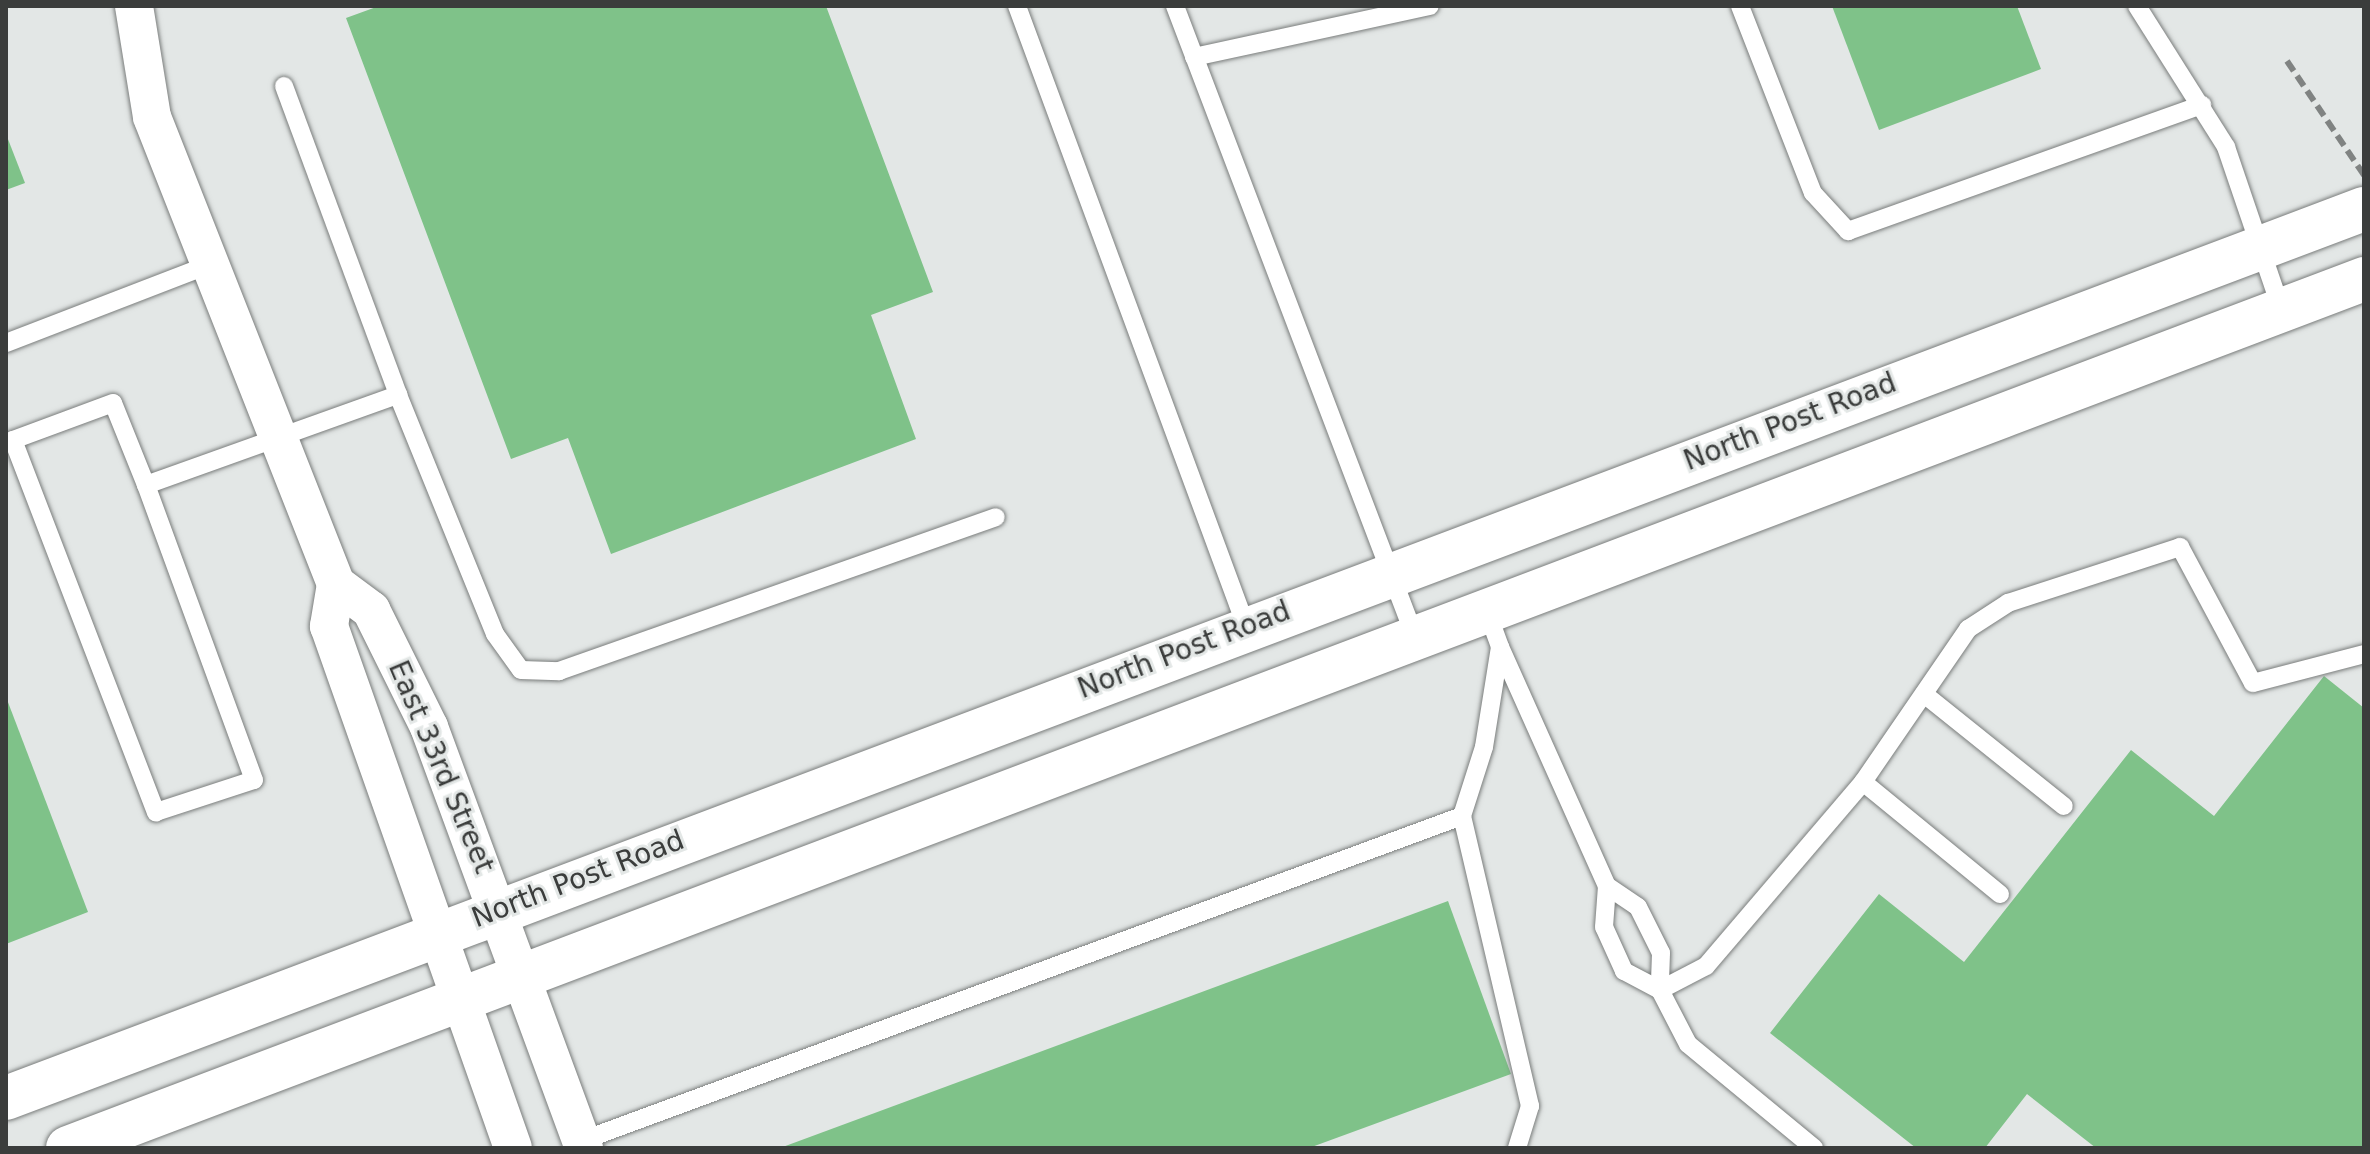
<!DOCTYPE html>
<html>
<head>
<meta charset="utf-8">
<style>
	body { margin:0 }
	#map { position:relative; width:2370px; height:1154px; overflow:hidden; background:#e3e7e6; font-family:"DejaVu Sans",sans-serif }
	div>[style] { position:absolute }
	[style*='--x'] { left:calc(var(--x)*1px); top:calc(var(--y)*1px); width:calc(var(--w)*1px); rotate:calc(var(--a)*1deg) }
	.building>* { inset:0; background:#7fc289 }
	.roads { filter:drop-shadow(0 0 2px #7a7d7c) drop-shadow(0 0 2px #7a7d7c) }
	.lane>* { height:18px; margin:-9px; padding:0 9px; transform-origin:9px; border-radius:9px; background:#fff }
	.street>* { height:38px; margin:-19px; padding:0 19px; transform-origin:19px; border-radius:19px; background:#fff }
	.primary>* { height:44px; margin:-22px; padding:0 22px; transform-origin:22px; border-radius:22px; background:#fff }
	.rail>* { height:6px; margin-top:-3px; transform-origin:0; background:repeating-linear-gradient(90deg,#808382 0 12px,transparent 0 18px) }
	span { translate:-50% -50%; white-space:nowrap; text-align:center; line-height:1.15; -webkit-text-stroke:6px #e3e7e6; paint-order:stroke }
	.street-label { font-size:28px; color:#3b3d3c }
	.frame { position:absolute; inset:0; border:8px solid #3b3d3c; pointer-events:none }
</style>
</head>
<body>
<div id="map">
	<div class="building">
		<i style="clip-path:polygon(379px 6px,826px 6px,933px 292px,871px 315px,916px 439px,611px 554px,568px 438px,511px 459px,346px 18px)"></i>
		<i style="clip-path:polygon(1832px 6px,2017px 6px,2041px 69px,1879px 130px)"></i>
		<i style="clip-path:polygon(6px 134px,25px 183px,6px 190px)"></i>
		<i style="clip-path:polygon(2324px 676px,2364px 708px,2364px 1148px,2096px 1148px,2027px 1094px,1985px 1148px,1916px 1148px,1770px 1033px,1879px 894px,1964px 962px,2131px 750px,2214px 816px)"></i>
		<i style="clip-path:polygon(6px 697px,88px 912px,6px 944px)"></i>
		<i style="clip-path:polygon(1448px 901px,1511px 1074px,1309px 1148px,780px 1148px)"></i>
	</div>
	<div class="roads">
		<div class="lane">
			<i style="--x:1017;--y:6;--w:661;--a:69.73"></i>
			<i style="--x:1175;--y:6;--w:675;--a:69.18"></i>
			<i style="--x:1740;--y:6;--w:201;--a:68.7"></i>
			<i style="--x:1813;--y:193;--w:52;--a:47.4"></i>
			<i style="--x:1848;--y:231;--w:376;--a:-19.6"></i>
			<i style="--x:2137;--y:6;--w:167;--a:57.7"></i>
			<i style="--x:2226;--y:147;--w:171;--a:71.2"></i>
			<i style="--x:1194;--y:57;--w:241;--a:-12.2"></i>
			<i style="--x:284;--y:86;--w:329;--a:69.7"></i>
			<i style="--x:6;--y:343;--w:220;--a:-21.1"></i>
			<i style="--x:146;--y:485;--w:88;--a:-111.9"></i>
			<i style="--x:113;--y:403;--w:107;--a:159.7"></i>
			<i style="--x:13;--y:440;--w:399;--a:69"></i>
			<i style="--x:156;--y:812;--w:103;--a:-18.1"></i>
			<i style="--x:254;--y:780;--w:314;--a:-110.1"></i>
			<i style="--x:146;--y:485;--w:268;--a:-19.7"></i>
			<i style="--x:398;--y:395;--w:258;--a:67.9"></i>
			<i style="--x:495;--y:634;--w:44;--a:54.2"></i>
			<i style="--x:521;--y:670;--w:38;--a:2"></i>
			<i style="--x:559;--y:671;--w:463;--a:-19.4"></i>
			<i style="--x:1487;--y:611;--w:38;--a:70"></i>
			<i style="--x:1500;--y:647;--w:101;--a:99.1"></i>
			<i style="--x:1484;--y:747;--w:72;--a:107.7"></i>
			<i style="--x:1462;--y:816;--w:298;--a:76.8"></i>
			<i style="--x:1530;--y:1106;--w:44;--a:107.2"></i>
			<i style="--x:1500;--y:647;--w:262;--a:65.9"></i>
			<i style="--x:1924;--y:694;--w:179;--a:38.7"></i>
			<i style="--x:1863;--y:782;--w:177;--a:39.3"></i>
			<i style="--x:1607;--y:886;--w:37;--a:34"></i>
			<i style="--x:1638;--y:907;--w:51;--a:63.4"></i>
			<i style="--x:1661;--y:953;--w:37;--a:92"></i>
			<i style="--x:1660;--y:990;--w:41;--a:-152.2"></i>
			<i style="--x:1624;--y:971;--w:48;--a:-114.4"></i>
			<i style="--x:1604;--y:927;--w:41;--a:-85.8"></i>
			<i style="--x:581;--y:1141;--w:939;--a:-20.25"></i>
			<i style="--x:1814;--y:1148;--w:163;--a:-140.5"></i>
			<i style="--x:1688;--y:1044;--w:61;--a:-117.4"></i>
			<i style="--x:1660;--y:990;--w:52;--a:-27.6"></i>
			<i style="--x:1706;--y:966;--w:242;--a:-49.5"></i>
			<i style="--x:1863;--y:782;--w:186;--a:-55.5"></i>
			<i style="--x:1968;--y:629;--w:48;--a:-33"></i>
			<i style="--x:2008;--y:603;--w:181;--a:-18"></i>
			<i style="--x:2180;--y:547;--w:154;--a:61.8"></i>
			<i style="--x:2253;--y:683;--w:115;--a:-14.6"></i>
		</div>
		<div class="street">
			<i style="--x:134;--y:6;--w:112;--a:80.8"></i>
			<i style="--x:152;--y:117;--w:502;--a:68.5"></i>
			<i style="--x:336;--y:584;--w:43;--a:99.5"></i>
			<i style="--x:329;--y:626;--w:553;--a:70.58"></i>
			<i style="--x:336;--y:584;--w:44;--a:36.6"></i>
			<i style="--x:371;--y:610;--w:131;--a:63.6"></i>
			<i style="--x:429;--y:727;--w:449;--a:69.8"></i>
		</div>
		<div class="primary">
			<i style="--x:6;--y:1098;--w:2520;--a:-20.66"></i>
			<i style="--x:68;--y:1148;--w:2455;--a:-20.73"></i>
		</div>
	</div>
	<div class="rail">
		<i style="--x:2287;--y:61;--w:138;--a:56"></i>
	</div>
	<div class="street-label">
		<span style="left:1790px;top:422px;rotate:-21deg">North Post Road</span>
		<span style="left:1184px;top:650px;rotate:-21deg">North Post Road</span>
		<span style="left:441px;top:767px;rotate:67deg">East 33rd Street</span>
		<span style="left:578px;top:879px;rotate:-21deg">North Post Road</span>
	</div>
	<div class="frame"></div>
</div>
</body>
</html>
